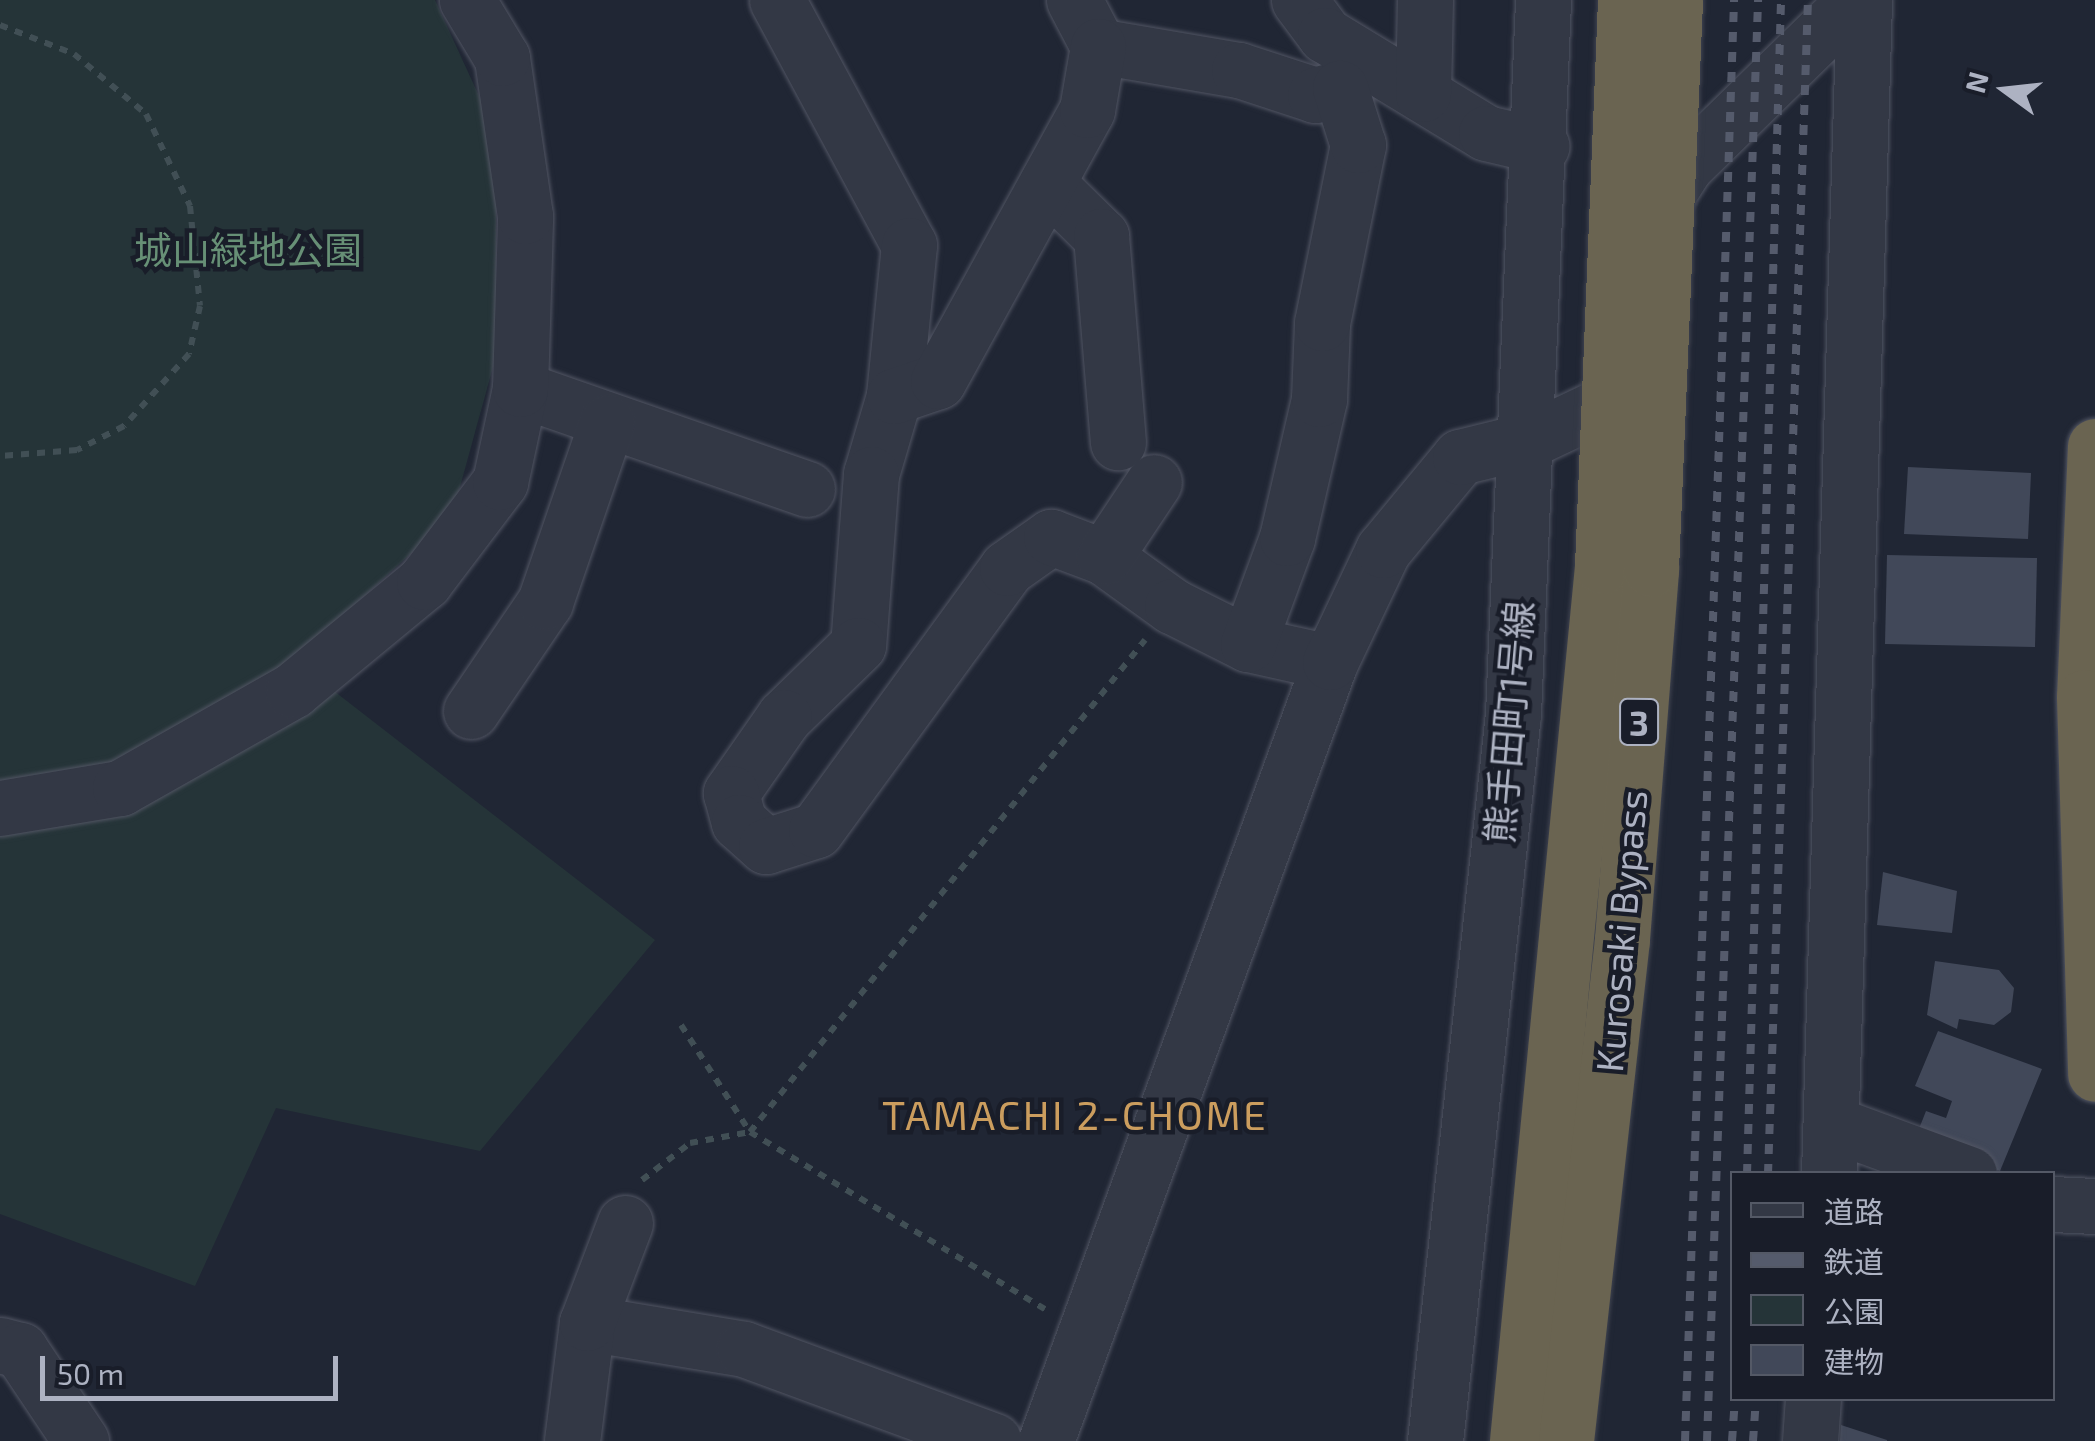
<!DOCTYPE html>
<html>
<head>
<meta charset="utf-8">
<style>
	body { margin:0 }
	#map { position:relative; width:2095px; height:1441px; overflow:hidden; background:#202634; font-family:"Exo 2","Noto Sans JP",sans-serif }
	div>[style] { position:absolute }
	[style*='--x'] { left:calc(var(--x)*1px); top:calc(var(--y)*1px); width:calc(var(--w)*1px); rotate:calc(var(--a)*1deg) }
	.green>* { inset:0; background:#253438 }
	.building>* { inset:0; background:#414859 }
	.path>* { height:6px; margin-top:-3px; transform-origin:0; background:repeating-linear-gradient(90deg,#414f55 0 8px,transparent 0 16px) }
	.roads { filter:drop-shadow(0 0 2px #515563) drop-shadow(0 0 2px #515563) }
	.minor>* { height:55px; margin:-27.5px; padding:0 27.5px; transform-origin:27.5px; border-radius:27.5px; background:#333845 }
	.highway>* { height:55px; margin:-27.5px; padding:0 27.5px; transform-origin:27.5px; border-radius:27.5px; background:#6a6451 }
	.rail>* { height:8px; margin-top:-4px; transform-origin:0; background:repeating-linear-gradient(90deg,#555b6c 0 10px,transparent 0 20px) }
	.bridges { filter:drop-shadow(0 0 2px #3e424f) drop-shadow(0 0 2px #3e424f) }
	.highway-bridge>* { height:55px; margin:-27.5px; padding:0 27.5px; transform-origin:27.5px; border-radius:27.5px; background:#6a6451 }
	span { translate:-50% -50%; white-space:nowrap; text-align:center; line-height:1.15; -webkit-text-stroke:9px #191d29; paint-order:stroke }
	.shield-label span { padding:2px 8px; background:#191d29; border:2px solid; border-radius:8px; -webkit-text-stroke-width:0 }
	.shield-label { font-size:35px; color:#adb2c2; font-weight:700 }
	.park-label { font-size:38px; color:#679076 }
	.street-label { font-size:38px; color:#adb2c2 }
	.neighbourhood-label { font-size:40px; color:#cb9d5e; letter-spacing:2.5px }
	.legend { position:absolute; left:1730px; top:1171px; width:325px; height:230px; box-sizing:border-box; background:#191d29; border:2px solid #545966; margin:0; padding:12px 18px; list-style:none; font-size:30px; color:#adb2c2 }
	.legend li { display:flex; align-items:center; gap:20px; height:50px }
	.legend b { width:50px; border:2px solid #545966 }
	.north { position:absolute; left:1955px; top:40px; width:100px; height:100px; -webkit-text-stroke:8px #191d29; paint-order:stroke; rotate:285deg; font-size:28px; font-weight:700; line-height:40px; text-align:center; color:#adb2c2 }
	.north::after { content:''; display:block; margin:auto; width:35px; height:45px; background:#adb2c2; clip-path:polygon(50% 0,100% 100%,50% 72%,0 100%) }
	.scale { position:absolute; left:40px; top:1356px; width:298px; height:45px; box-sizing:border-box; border:5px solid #adb2c2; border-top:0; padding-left:12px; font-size:30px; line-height:35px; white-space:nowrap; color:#adb2c2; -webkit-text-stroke:8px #191d29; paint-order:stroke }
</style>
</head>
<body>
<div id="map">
	<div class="green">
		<i style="clip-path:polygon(0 0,435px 0,496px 133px,496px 356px,452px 516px,294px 660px,655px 940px,480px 1151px,276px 1108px,195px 1286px,0 1214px)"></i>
	</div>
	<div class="building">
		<i style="clip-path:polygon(1908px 467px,2031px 473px,2028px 539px,1904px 534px)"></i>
		<i style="clip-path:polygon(1887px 555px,2037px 558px,2035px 647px,1885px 644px)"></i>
		<i style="clip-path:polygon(1883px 872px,1957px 891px,1952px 933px,1877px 925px)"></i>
		<i style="clip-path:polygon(1935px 961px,1999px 970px,2014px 988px,2011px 1012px,1994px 1025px,1959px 1019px,1957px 1029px,1927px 1015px)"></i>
		<i style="clip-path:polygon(1938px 1031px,2042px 1069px,2000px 1171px,1915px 1139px,1926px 1111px,1946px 1118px,1952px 1101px,1915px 1086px)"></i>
		<i style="clip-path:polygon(1841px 1425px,1887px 1440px,1887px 1441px,1840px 1441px)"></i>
	</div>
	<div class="path">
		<i style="--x:0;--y:25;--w:79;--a:21.4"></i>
		<i style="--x:74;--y:54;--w:94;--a:39.8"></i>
		<i style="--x:146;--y:114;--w:102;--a:64.4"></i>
		<i style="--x:190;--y:206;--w:100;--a:84.3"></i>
		<i style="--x:200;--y:306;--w:49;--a:102.9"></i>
		<i style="--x:189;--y:354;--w:97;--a:132.1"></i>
		<i style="--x:124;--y:426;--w:53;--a:152.9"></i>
		<i style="--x:77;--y:450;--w:77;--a:175.5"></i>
		<i style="--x:681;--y:1025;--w:127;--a:57.2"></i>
		<i style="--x:750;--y:1132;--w:344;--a:31"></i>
		<i style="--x:642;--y:1180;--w:61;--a:-37.6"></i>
		<i style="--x:690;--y:1143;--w:61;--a:-10.4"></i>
		<i style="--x:750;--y:1132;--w:631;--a:-51.24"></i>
	</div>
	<div class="roads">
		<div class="minor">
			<i style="--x:777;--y:0;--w:278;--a:61.7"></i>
			<i style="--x:909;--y:245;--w:152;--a:95.7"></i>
			<i style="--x:894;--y:396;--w:81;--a:106.4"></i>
			<i style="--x:871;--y:474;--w:171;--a:94.3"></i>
			<i style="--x:858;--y:645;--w:103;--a:135.8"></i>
			<i style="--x:784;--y:717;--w:93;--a:124.9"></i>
			<i style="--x:731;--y:793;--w:30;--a:75"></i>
			<i style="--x:739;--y:822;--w:36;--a:42"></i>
			<i style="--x:766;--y:846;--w:52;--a:-17.7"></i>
			<i style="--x:816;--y:830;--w:324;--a:-53.9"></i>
			<i style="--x:1007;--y:568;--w:54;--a:-35.2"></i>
			<i style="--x:1051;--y:537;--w:57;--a:20.7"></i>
			<i style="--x:1104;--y:557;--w:84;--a:35.8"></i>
			<i style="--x:1172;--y:606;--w:85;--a:26.6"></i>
			<i style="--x:1248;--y:644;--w:84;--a:12.4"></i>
			<i style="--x:1074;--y:0;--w:52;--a:62.4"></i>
			<i style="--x:1098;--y:46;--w:143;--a:9.7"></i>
			<i style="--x:1239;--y:70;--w:80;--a:18.2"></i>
			<i style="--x:1315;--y:95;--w:26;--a:-16"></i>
			<i style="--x:1340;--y:88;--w:36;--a:-54"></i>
			<i style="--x:1299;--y:0;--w:44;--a:53.4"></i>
			<i style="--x:1325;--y:35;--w:188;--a:31.3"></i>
			<i style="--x:1486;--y:133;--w:57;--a:13.1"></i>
			<i style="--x:1423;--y:94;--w:94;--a:-88.8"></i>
			<i style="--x:1047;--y:183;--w:76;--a:44.5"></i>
			<i style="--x:1101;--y:236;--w:207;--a:85.3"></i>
			<i style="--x:1652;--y:218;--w:63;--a:-57.3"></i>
			<i style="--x:1686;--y:165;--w:236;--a:-44.3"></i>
			<i style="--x:520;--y:389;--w:304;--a:19.2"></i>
			<i style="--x:894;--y:396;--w:46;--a:-18.8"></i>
			<i style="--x:938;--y:381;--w:309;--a:-61.2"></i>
			<i style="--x:1087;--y:110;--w:65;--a:-80.2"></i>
			<i style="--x:1104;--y:557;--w:90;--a:-56.3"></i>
			<i style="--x:1248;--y:644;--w:113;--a:-69.8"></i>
			<i style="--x:1287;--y:538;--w:143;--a:-77"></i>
			<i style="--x:1319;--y:399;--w:76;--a:-87.7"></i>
			<i style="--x:1322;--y:323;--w:182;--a:-78.6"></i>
			<i style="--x:1358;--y:145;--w:60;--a:-107.5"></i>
			<i style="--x:471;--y:711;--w:132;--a:-55.8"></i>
			<i style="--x:545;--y:602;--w:190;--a:-71"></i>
			<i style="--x:0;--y:808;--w:122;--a:-9.5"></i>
			<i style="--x:120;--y:788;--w:199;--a:-29.5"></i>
			<i style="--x:293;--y:690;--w:170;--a:-39.5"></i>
			<i style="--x:424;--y:582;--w:126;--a:-52.8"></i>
			<i style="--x:500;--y:482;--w:95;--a:-77.9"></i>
			<i style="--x:520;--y:389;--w:173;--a:-88.3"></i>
			<i style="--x:525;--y:216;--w:160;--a:-98.3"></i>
			<i style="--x:502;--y:58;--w:68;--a:-121.1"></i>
			<i style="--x:1833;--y:1124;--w:145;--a:20.2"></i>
			<i style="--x:1829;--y:1174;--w:1175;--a:-88.29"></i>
			<i style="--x:2052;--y:1204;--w:43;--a:2.7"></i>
			<i style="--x:587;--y:1323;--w:159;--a:9.4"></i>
			<i style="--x:744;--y:1349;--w:266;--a:20.2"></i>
			<i style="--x:0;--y:1345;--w:21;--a:14"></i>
			<i style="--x:20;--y:1350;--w:110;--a:56.2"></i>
			<i style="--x:572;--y:1441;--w:119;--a:-82.8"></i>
			<i style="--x:587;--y:1323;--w:107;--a:-69.2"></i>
			<i style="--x:1046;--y:1441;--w:829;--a:-69.97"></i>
			<i style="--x:1330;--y:662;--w:124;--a:-64.7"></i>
			<i style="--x:1383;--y:550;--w:121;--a:-50.4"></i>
			<i style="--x:1460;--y:457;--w:71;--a:-13.8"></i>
			<i style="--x:1529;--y:440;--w:119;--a:-25.3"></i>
			<i style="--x:1637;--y:389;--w:12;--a:-81"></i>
			<i style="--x:1435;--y:1441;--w:731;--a:-83.88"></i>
			<i style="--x:1513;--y:714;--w:715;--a:-87.59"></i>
			<i style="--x:1810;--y:1441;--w:43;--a:-86"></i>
		</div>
		<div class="highway">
			<i style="--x:2095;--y:446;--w:251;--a:92.5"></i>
			<i style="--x:2084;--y:697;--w:377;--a:88.3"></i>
		</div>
	</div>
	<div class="rail">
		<i style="--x:1747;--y:1174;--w:1174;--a:-88.34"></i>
		<i style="--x:1768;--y:1174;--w:1175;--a:-88.05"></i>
		<i style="--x:1685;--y:1441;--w:1442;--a:-88.05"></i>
		<i style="--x:1707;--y:1441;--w:1442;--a:-87.97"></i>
		<i style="--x:1732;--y:1441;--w:43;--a:-86"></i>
		<i style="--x:1753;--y:1441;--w:43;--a:-86"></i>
	</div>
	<div class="bridges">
		<div class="highway-bridge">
			<i style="--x:1517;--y:1441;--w:879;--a:-84.45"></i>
			<i style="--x:1602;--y:566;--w:566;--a:-87.67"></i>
			<i style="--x:1566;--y:1441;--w:505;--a:-83.63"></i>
			<i style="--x:1622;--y:939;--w:371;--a:-85.5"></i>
			<i style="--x:1651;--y:569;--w:570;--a:-87.58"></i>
		</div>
	</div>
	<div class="shield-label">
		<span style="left:1639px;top:722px">3</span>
	</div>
	<div class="park-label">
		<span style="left:248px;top:250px">城山緑地公園</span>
	</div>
	<div class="street-label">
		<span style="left:1509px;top:722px;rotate:-85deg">熊手田町1号線</span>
		<span style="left:1621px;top:931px;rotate:-85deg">Kurosaki Bypass</span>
	</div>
	<div class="neighbourhood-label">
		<span style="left:1075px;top:1114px">TAMACHI 2-CHOME</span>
	</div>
	<ul class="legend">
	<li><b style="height:12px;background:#333845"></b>道路</li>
	<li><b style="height:12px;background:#555b6c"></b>鉄道</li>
	<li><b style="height:28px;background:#253438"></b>公園</li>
	<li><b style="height:28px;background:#414859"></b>建物</li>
	</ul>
	<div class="north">N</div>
	<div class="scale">50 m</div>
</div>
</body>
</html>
